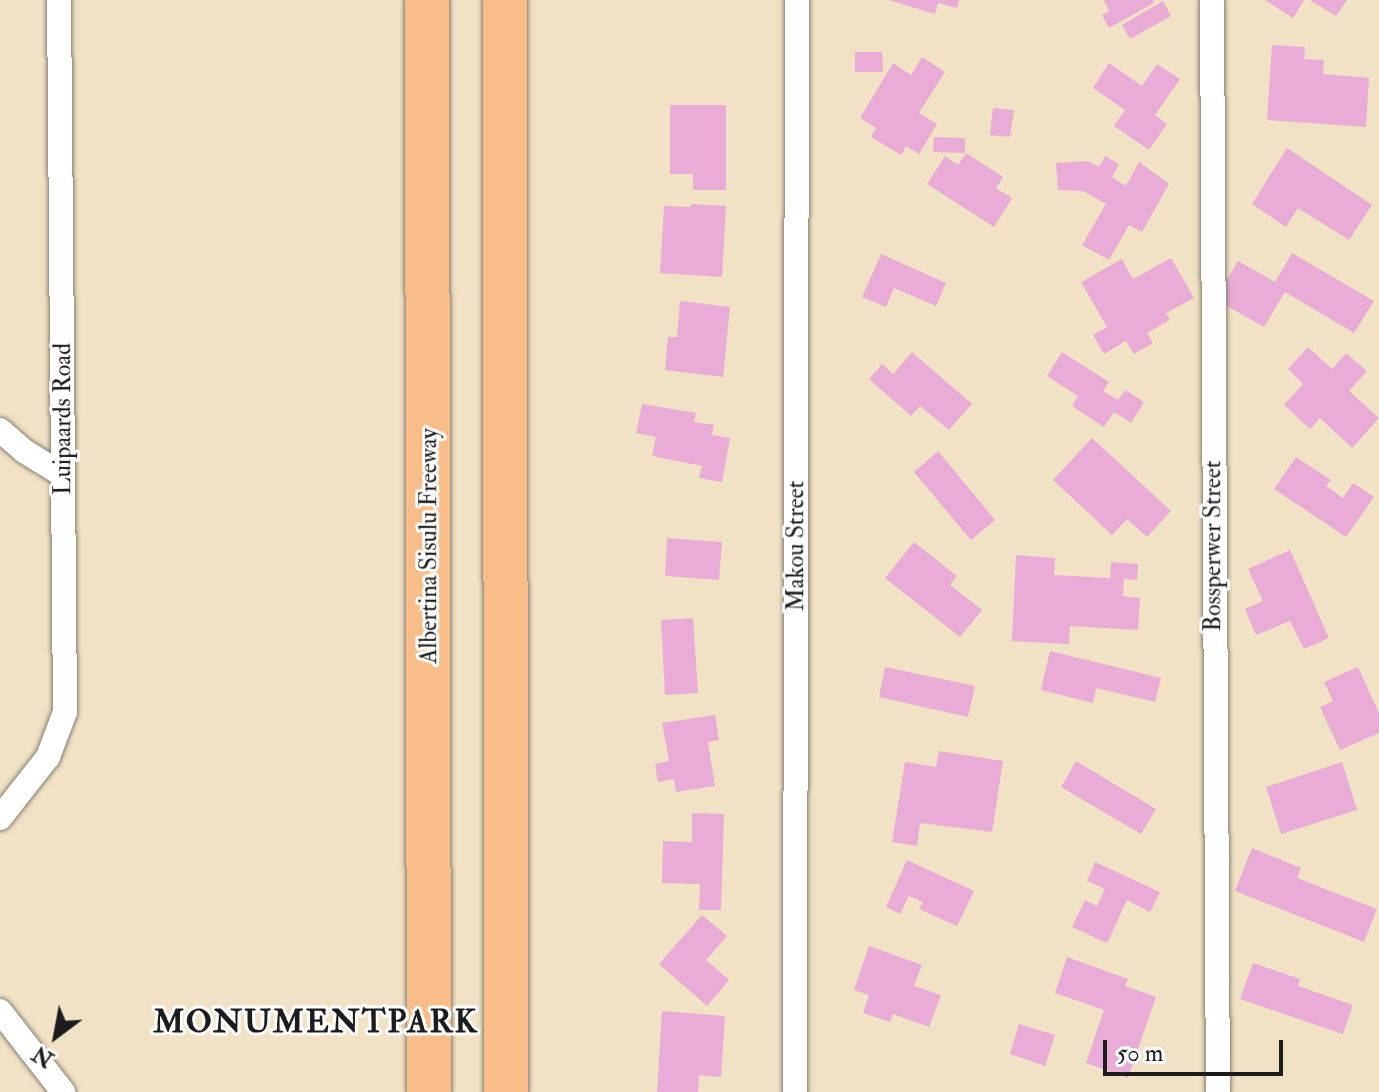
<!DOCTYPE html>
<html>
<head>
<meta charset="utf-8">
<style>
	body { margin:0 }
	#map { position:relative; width:1379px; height:1092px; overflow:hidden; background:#f1e2c5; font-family:"IM FELL Double Pica",serif }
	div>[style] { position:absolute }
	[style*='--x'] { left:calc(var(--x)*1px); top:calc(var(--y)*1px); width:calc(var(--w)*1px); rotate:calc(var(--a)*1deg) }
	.building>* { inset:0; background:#e9acd6 }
	.roads { filter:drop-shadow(0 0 2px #867f70) drop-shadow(0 0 2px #867f70) }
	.street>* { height:24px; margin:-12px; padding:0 12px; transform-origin:12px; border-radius:12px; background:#fff }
	.highway>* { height:44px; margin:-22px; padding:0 22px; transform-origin:22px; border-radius:22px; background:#f8bd89 }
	span { translate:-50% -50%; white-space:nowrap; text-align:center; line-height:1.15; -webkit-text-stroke:6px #fff; paint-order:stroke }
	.street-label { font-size:24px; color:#1c1c1c }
	.district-label { font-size:32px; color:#1c1c1c; font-weight:700; letter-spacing:2px }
	.north { position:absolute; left:16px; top:996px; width:80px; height:80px; -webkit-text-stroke:6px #fff; paint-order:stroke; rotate:212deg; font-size:22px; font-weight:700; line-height:32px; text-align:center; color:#1c1c1c }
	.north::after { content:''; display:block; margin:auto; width:28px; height:36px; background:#1c1c1c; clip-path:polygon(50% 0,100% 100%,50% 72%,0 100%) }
	.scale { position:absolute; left:1103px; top:1040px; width:180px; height:36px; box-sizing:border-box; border:4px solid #1c1c1c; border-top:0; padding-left:10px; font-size:24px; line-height:28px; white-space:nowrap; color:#1c1c1c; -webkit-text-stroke:6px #fff; paint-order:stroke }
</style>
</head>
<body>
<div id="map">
	<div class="building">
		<i style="clip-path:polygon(889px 0,959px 0,957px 8px,938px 3px,935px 14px)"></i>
		<i style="clip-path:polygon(1104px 0,1153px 0,1154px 3px,1109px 28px,1102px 15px,1109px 11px)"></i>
		<i style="clip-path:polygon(1265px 0,1304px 0,1293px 18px)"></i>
		<i style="clip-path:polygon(1310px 0,1347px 0,1336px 16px)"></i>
		<i style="clip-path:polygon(1163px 1px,1171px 16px,1130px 39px,1122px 25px)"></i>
		<i style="clip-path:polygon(1272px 45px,1305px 47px,1304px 59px,1324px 60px,1323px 74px,1369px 78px,1366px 127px,1267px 120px)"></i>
		<i style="clip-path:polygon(855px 52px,882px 52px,883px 72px,855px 72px)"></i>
		<i style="clip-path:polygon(922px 57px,945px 72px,919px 113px,937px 124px,919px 154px,906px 146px,901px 155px,871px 137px,876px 128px,860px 118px,893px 63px,911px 75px)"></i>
		<i style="clip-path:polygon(1109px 63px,1142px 86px,1157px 64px,1180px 79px,1155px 115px,1167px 124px,1149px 150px,1114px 126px,1125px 110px,1093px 88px)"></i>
		<i style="clip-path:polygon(670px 105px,726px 105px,726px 190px,693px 190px,693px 174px,670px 174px)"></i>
		<i style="clip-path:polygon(993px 108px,1014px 110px,1010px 137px,990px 135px)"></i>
		<i style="clip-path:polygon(934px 137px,965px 138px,965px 153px,933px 152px)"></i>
		<i style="clip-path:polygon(1287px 148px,1372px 205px,1349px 240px,1298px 208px,1286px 227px,1252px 204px)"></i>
		<i style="clip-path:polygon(966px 153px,1003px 177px,996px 188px,1012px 198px,994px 227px,927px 184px,945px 156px,958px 165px)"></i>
		<i style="clip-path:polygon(1105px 156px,1119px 164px,1112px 177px,1126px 186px,1139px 162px,1169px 184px,1142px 232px,1129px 225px,1109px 260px,1082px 245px,1106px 204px,1083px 191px,1058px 190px,1056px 163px,1088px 161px,1099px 167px)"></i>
		<i style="clip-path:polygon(691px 204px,726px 206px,722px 277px,660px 273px,664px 206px,691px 207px)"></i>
		<i style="clip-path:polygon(1292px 253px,1374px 301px,1354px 333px,1285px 292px,1264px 327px,1215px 299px,1238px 261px,1275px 282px)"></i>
		<i style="clip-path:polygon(881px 254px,946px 283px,936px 306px,894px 288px,886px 307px,862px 297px)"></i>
		<i style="clip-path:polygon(1171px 258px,1194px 298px,1166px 313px,1170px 320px,1147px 333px,1153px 343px,1134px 354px,1126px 341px,1104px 354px,1093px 335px,1107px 327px,1081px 282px,1122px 259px,1133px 279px)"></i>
		<i style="clip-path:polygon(680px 301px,730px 307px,723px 377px,665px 370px,668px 337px,677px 337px)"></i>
		<i style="clip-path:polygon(1308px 347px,1332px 369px,1346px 353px,1367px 371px,1349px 391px,1379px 418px,1352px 448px,1320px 418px,1310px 429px,1284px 405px,1303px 384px,1288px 369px)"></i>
		<i style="clip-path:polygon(912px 352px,972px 404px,949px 430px,920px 406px,911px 416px,869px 379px,882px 364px,893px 374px)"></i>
		<i style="clip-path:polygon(1062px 352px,1109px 382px,1103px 391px,1118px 400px,1125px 390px,1144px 402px,1131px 423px,1114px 412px,1104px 427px,1072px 406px,1078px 396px,1047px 376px)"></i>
		<i style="clip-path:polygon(642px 404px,696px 413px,694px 422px,714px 425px,712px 435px,730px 438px,722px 482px,699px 478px,702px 466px,652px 456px,656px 437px,636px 433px)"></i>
		<i style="clip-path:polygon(1092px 438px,1171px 511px,1147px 537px,1127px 519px,1112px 535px,1053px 480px)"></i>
		<i style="clip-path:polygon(938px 451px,995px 520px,971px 540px,914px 472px)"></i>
		<i style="clip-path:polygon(1296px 457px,1331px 480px,1326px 486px,1343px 498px,1353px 483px,1374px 497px,1346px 537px,1274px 489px)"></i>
		<i style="clip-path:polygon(667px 538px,722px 542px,719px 580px,665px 576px)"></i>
		<i style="clip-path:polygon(914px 542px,957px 576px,950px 585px,982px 610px,960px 637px,885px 578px)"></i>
		<i style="clip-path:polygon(1290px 550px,1329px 638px,1304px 649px,1290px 621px,1256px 635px,1245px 609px,1263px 601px,1248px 569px)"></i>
		<i style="clip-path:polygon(1016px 555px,1055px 558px,1054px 575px,1110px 578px,1111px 562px,1138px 564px,1137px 580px,1124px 579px,1123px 596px,1140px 598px,1138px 630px,1070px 626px,1069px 644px,1012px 641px)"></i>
		<i style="clip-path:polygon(693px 618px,698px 693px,665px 695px,661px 620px)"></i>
		<i style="clip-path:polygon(1050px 651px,1161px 678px,1155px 702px,1096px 688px,1093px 703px,1041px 690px)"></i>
		<i style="clip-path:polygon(885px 667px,975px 686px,968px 717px,879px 697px)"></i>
		<i style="clip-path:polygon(1358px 667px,1379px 713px,1379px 733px,1340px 750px,1320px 707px,1333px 701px,1324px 682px)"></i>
		<i style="clip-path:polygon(715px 715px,719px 740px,708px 742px,715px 786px,676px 792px,674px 779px,658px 782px,655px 764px,669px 761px,662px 723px)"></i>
		<i style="clip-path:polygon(939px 751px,1003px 761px,992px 832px,920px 823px,917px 846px,892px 842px,905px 762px,936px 767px)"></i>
		<i style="clip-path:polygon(1076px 761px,1156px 809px,1141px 834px,1061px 787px)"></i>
		<i style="clip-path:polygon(1342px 762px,1357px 810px,1281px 834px,1266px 787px)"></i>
		<i style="clip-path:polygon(692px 813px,724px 814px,721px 910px,699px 910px,700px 884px,662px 883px,663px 841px,692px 842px)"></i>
		<i style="clip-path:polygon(1252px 848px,1301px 868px,1297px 878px,1377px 909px,1364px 942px,1235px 891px)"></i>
		<i style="clip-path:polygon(907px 860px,974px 891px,957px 926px,919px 909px,923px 902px,909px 896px,900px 914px,886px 907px)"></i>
		<i style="clip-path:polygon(1095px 862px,1160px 892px,1150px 912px,1127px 900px,1107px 943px,1072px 927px,1085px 900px,1097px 906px,1105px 889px,1087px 881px)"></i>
		<i style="clip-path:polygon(702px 915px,727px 936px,706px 960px,729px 980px,707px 1006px,659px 964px)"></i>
		<i style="clip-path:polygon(869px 946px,922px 965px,914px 986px,941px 995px,929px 1027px,893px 1014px,890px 1022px,863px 1013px,869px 995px,854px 990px)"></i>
		<i style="clip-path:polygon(1067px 957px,1128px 979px,1125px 986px,1156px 997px,1128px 1078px,1086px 1063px,1104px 1010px,1055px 993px)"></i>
		<i style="clip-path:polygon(1253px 963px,1300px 979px,1298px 986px,1353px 1005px,1343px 1034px,1240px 999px)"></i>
		<i style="clip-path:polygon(662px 1011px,725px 1016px,721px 1077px,699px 1075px,698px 1092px,657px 1092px)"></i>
		<i style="clip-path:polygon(1019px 1024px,1055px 1035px,1045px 1066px,1010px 1054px)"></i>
	</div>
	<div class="roads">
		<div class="street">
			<i style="--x:1212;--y:0;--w:1092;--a:89.69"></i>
			<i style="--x:0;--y:430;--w:32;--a:41"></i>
			<i style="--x:24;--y:451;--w:46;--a:31.6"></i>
			<i style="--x:0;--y:818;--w:78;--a:-51.8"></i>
			<i style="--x:48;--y:757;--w:48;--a:-69.3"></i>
			<i style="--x:65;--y:712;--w:712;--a:-90.48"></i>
			<i style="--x:0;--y:1011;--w:103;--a:52.1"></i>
			<i style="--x:795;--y:1092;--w:1092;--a:-89.9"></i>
		</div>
		<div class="highway">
			<i style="--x:427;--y:0;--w:1092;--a:89.9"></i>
			<i style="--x:505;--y:0;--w:1092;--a:89.95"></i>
		</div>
	</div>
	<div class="street-label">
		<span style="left:63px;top:419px;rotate:-90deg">Luipaards Road</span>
		<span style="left:429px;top:546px;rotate:-90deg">Albertina Sisulu Freeway</span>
		<span style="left:796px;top:546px;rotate:-90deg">Makou Street</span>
		<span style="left:1213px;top:546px;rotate:-90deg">Bossperwer Street</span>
	</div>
	<div class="district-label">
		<span style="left:316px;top:1022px">MONUMENTPARK</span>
	</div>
	<div class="north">N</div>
	<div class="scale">50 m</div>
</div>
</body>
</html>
